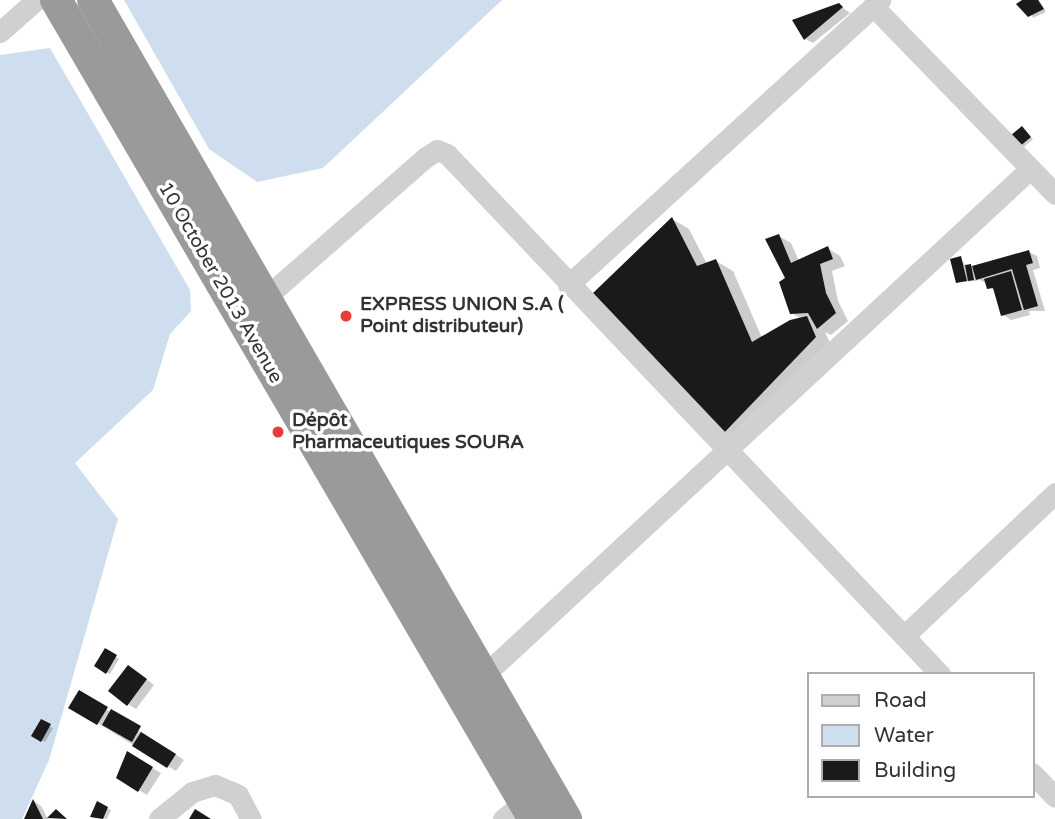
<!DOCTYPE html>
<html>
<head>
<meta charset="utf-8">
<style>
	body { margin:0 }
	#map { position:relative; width:1055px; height:819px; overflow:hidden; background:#fff; font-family:"Varela Round",sans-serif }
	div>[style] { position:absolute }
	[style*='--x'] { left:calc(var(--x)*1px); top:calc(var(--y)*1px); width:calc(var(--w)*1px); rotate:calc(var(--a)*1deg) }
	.water>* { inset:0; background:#cedeee }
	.shadow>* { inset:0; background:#0003 }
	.building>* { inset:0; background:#1a1a1a }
	.minor>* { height:21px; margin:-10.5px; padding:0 10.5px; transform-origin:10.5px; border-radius:10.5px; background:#d0d0d0 }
	.highway>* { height:32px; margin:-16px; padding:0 16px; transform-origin:16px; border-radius:16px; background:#9a9a9a }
	.dots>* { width:19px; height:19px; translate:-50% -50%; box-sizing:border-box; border:4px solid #fff; border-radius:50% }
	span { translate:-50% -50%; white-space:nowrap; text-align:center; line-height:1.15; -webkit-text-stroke:7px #fff; paint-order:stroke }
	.street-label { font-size:19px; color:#333 }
	.poi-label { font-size:19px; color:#333; font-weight:700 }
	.left { translate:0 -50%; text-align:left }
	.legend { position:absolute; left:807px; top:672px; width:228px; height:126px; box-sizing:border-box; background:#fff; border:2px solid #adadad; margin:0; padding:9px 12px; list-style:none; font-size:21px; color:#333 }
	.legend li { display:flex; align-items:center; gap:14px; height:35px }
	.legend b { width:35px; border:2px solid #adadad }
</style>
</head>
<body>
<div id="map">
	<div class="water">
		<i style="clip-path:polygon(124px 0,502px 0,323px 168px,257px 182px,209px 149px)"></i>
		<i style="clip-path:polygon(50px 48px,190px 290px,191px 311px,170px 334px,153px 390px,75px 463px,118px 519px,49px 760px,22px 819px,0 819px,0 55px)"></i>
	</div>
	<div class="shadow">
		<i style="clip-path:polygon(1026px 0,1039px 0,1046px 12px,1033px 18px)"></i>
		<i style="clip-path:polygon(839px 5px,850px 13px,813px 43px,805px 39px)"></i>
		<i style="clip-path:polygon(1022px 128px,1033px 139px,1024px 147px,1020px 145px)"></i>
		<i style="clip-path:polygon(672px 219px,689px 229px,707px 264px,716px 261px,733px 271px,762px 338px,802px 319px,791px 313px,779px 236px,791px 243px,799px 261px,827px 248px,840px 256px,845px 266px,832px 271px,838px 301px,848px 321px,831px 335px,825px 332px,832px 347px,739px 444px,722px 435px)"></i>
		<i style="clip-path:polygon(1029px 252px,1037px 256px,1040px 268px,1033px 270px,1045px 311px,1029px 311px,1030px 315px,1011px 320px,1003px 315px,996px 292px,986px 283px,976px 278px,977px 281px,957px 282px,961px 258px,966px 267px,973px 268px)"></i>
		<i style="clip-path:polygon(106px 650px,119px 659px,110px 674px,96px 666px)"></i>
		<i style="clip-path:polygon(137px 672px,154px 685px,136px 709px,128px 704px)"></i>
		<i style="clip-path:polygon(80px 692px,184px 760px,176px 771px,71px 707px)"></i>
		<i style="clip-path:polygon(41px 722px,53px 728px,45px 742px,33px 735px)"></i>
		<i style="clip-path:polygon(128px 754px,161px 773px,147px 795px,118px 777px)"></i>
		<i style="clip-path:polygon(34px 801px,41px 806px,48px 819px,26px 819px)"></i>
		<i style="clip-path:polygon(98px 804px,111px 810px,107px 819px,92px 816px)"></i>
	</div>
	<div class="building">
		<i style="clip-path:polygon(1022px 0,1038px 0,1044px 9px,1028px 17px,1016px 4px)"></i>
		<i style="clip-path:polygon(839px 3px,843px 7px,804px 40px,792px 20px)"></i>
		<i style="clip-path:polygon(1022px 126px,1031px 137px,1019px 147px,1010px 136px)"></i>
		<i style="clip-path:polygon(672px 217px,697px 266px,716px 259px,752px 342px,790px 320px,807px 316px,816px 337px,721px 436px,592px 294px)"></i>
		<i style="clip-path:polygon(779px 234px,791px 263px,828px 246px,833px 259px,820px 264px,826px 293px,836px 313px,817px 329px,808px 313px,790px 314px,779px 282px,785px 278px,765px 239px)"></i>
		<i style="clip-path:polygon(1029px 250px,1033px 263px,1026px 265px,1038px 306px,1024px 310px,1012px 269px,976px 280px,972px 266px)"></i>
		<i style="clip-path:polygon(961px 256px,967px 281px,956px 283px,950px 259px)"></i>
		<i style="clip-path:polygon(971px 264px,974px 280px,968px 281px,965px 265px)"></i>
		<i style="clip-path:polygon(1011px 271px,1022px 310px,1001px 316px,993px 288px,987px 289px,984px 279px)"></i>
		<i style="clip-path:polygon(105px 648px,117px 655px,106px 674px,94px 666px)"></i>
		<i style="clip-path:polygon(128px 665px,147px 679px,127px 706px,108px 691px)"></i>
		<i style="clip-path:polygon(79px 690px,108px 707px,97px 725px,68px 708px)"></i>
		<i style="clip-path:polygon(111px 709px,141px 726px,132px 742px,102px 725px)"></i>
		<i style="clip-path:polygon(41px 719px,51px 724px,41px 742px,31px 736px)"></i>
		<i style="clip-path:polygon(141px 732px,176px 754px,167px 768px,132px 746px)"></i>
		<i style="clip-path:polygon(127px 751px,153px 767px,138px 792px,116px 778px)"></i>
		<i style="clip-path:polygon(33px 799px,43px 819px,24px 819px)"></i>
		<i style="clip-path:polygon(97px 801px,108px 807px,103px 819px,90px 817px)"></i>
		<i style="clip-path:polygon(56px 809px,67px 819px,47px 818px)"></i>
		<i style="clip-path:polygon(195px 809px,211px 819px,189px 819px)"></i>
	</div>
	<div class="minor">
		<i style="--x:873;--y:6;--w:262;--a:45.9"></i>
		<i style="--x:0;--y:32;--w:48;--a:-41.6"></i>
		<i style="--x:568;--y:285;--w:423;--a:-42.4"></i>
		<i style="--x:266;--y:297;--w:213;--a:-41.2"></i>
		<i style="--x:426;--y:157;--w:13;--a:-32"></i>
		<i style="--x:437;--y:150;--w:11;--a:22"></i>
		<i style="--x:447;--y:154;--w:717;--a:46.53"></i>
		<i style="--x:904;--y:636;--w:208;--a:-43.4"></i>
		<i style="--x:482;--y:677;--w:747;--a:-42.83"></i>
		<i style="--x:1032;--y:773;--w:33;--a:46"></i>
		<i style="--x:159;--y:819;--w:43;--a:-39.3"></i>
		<i style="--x:192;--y:792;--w:24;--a:-17"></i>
		<i style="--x:215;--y:785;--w:25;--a:23"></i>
		<i style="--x:238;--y:795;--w:27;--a:62"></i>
		<i style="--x:503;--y:819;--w:28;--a:-38"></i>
	</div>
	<div class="highway">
		<i style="--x:56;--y:0;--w:948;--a:59.73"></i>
		<i style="--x:93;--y:0;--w:946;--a:59.99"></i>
	</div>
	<div class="dots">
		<i style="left:346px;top:316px;background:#e93c36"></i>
		<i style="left:278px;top:432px;background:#e93c36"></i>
	</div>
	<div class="street-label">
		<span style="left:220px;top:283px;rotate:60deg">10 October 2013 Avenue</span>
	</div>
	<div class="poi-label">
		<span class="left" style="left:360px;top:316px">EXPRESS UNION S.A (<br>Point distributeur)</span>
		<span class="left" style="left:292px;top:432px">Dépôt<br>Pharmaceutiques SOURA</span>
	</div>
	<ul class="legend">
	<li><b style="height:9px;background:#d0d0d0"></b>Road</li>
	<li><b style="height:19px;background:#cedeee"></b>Water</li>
	<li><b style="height:19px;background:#1a1a1a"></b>Building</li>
	</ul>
</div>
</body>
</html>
